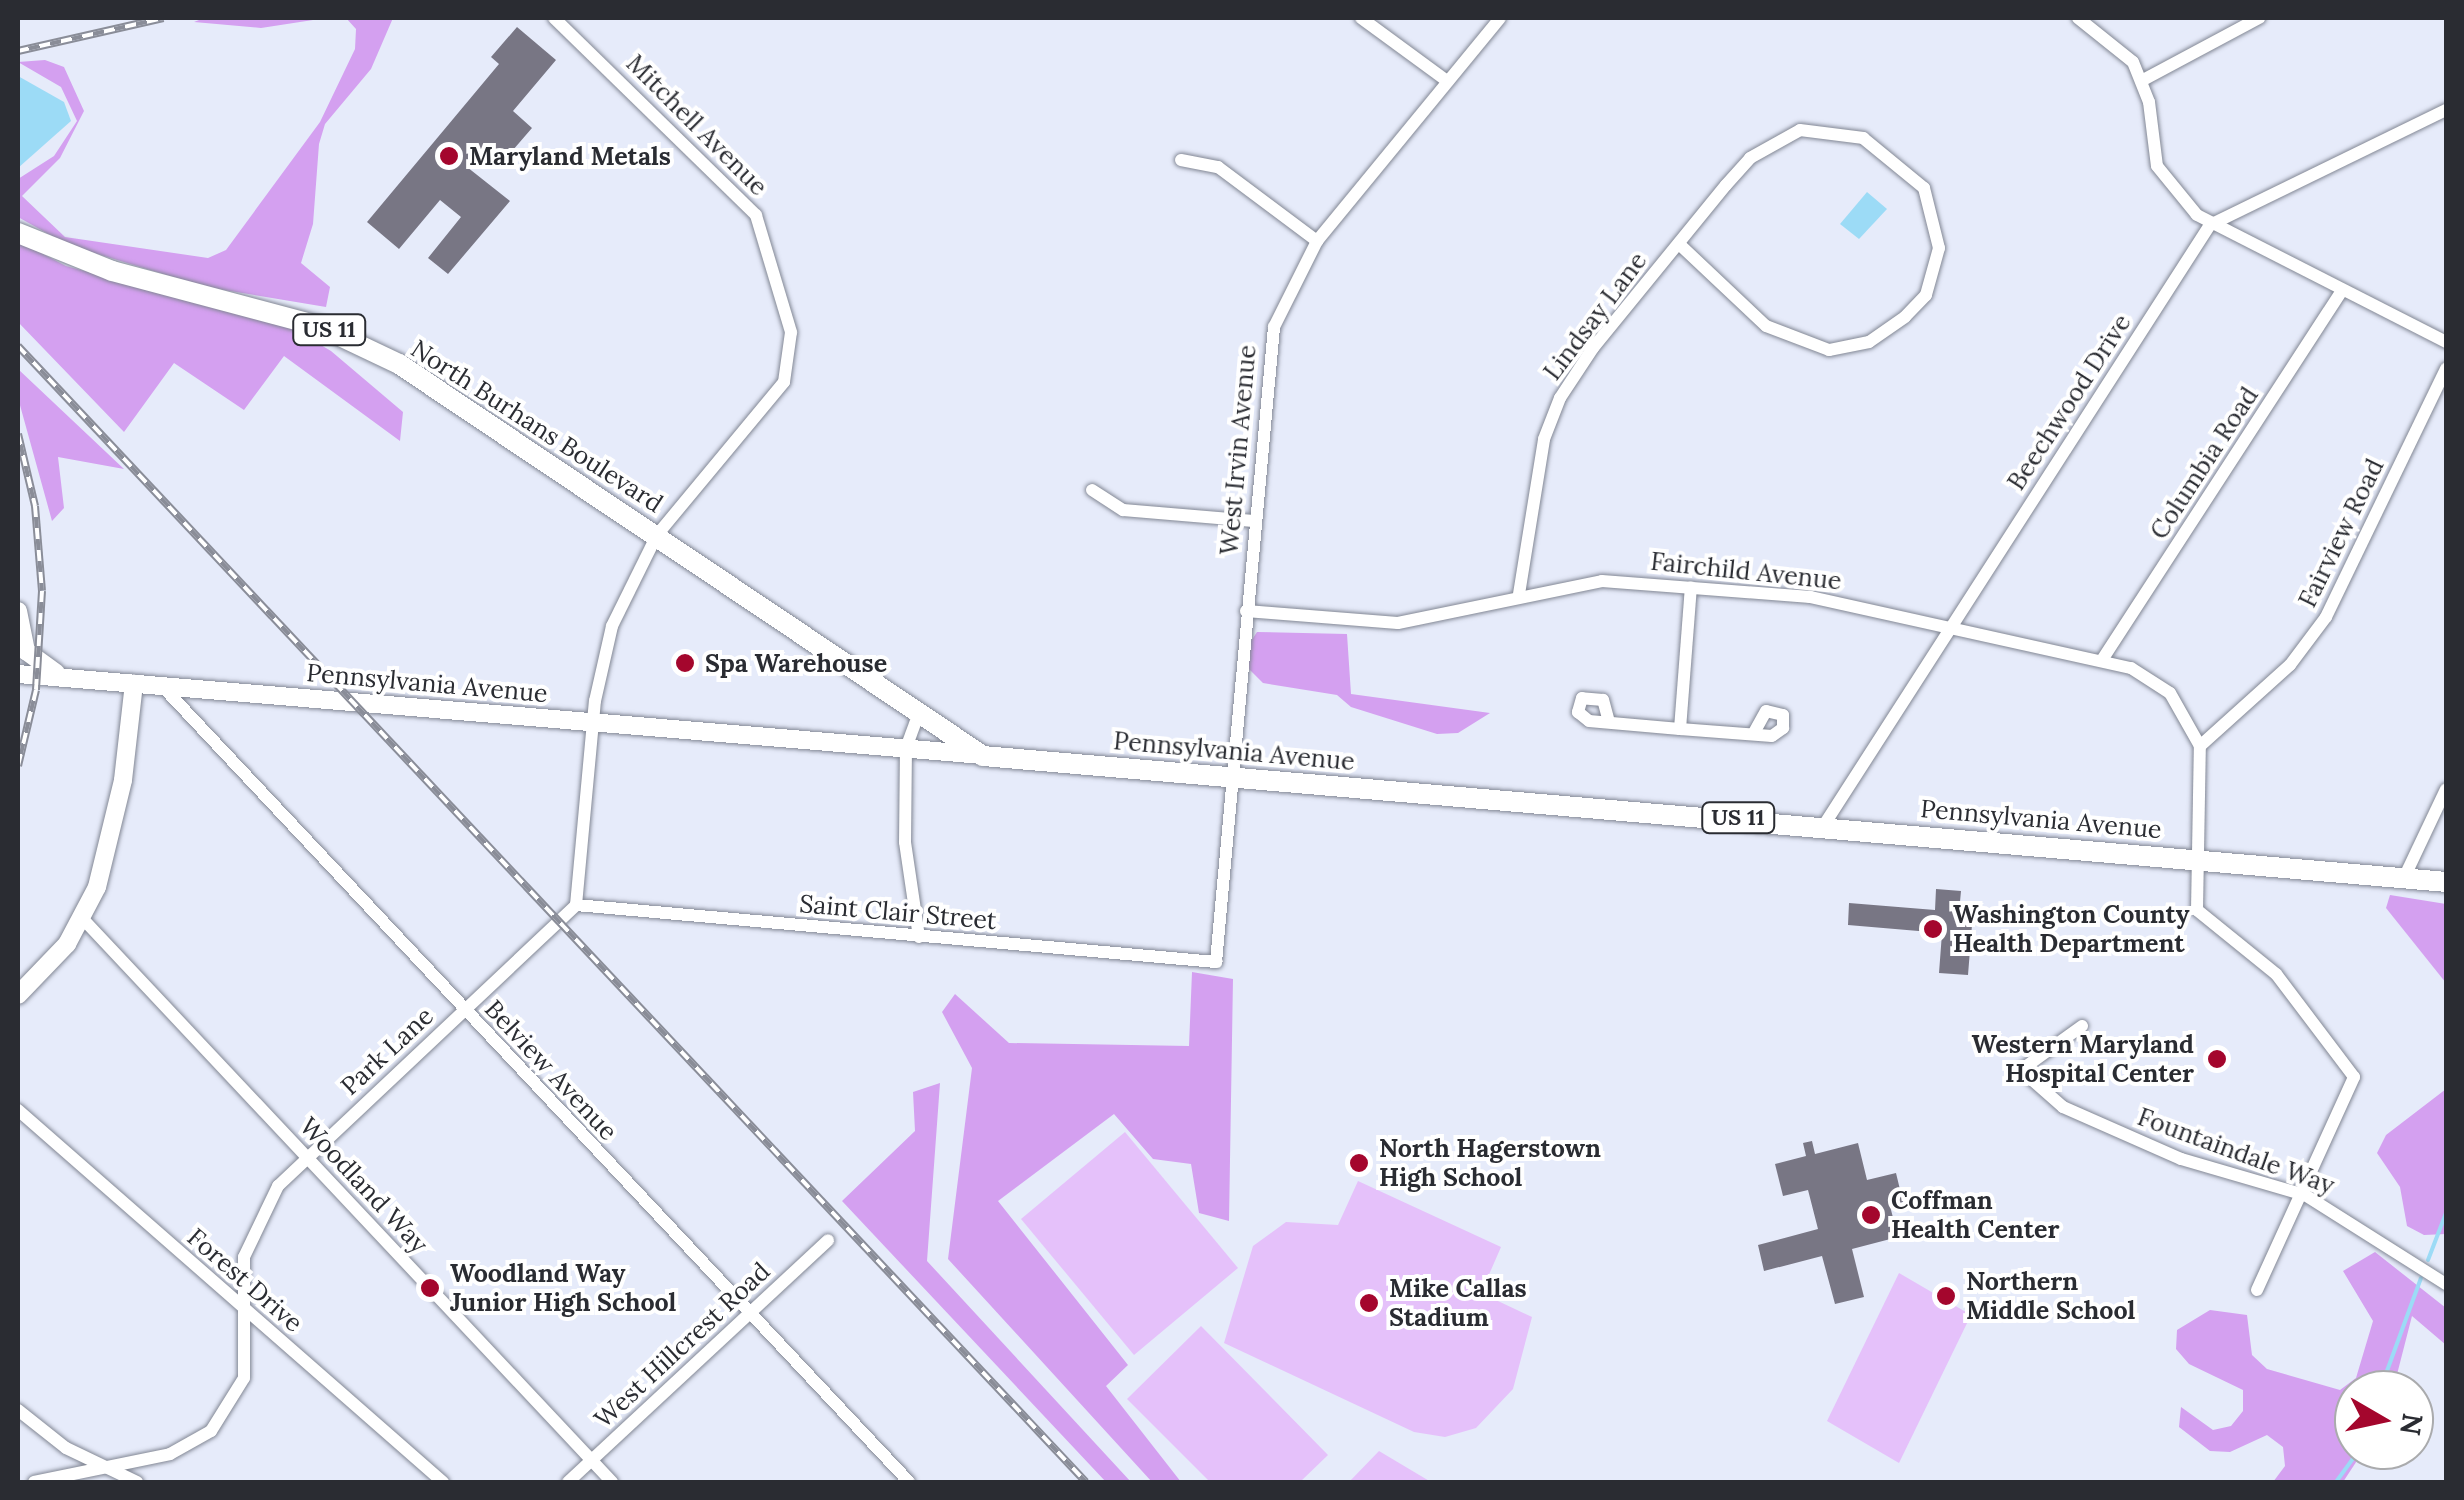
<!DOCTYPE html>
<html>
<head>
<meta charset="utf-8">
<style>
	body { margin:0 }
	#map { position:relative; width:2464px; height:1500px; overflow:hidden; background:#e6ebfa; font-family:Lora,serif }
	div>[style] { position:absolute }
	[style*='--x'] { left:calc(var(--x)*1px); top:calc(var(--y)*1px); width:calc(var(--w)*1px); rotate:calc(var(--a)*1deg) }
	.green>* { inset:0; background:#e5c1fa }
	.forest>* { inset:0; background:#d4a0f0 }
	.water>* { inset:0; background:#9cdbf6 }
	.stream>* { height:4px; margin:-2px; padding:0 2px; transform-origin:2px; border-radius:2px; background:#9cdbf6 }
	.building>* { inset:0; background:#787684 }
	.roads { filter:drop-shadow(0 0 2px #828794) drop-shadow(0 0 2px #828794) }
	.street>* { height:12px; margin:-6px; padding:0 6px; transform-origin:6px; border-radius:6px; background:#fff }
	.secondary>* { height:18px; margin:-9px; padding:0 9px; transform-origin:9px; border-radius:9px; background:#fff }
	.primary>* { height:20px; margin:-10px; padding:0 10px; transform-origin:10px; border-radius:10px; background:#fff }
	.rail>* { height:8px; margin-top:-4px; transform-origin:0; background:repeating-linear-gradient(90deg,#fff 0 11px,#8a8d98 0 22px); box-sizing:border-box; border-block:2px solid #8a8d98 }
	.dots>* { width:28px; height:28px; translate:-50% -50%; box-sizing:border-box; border:5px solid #fff; border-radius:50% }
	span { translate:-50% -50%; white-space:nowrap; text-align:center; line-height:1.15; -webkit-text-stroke:8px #fff; paint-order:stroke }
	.shield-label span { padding:2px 8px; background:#fff; border:2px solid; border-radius:8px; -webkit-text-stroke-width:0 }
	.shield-label { font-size:22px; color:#2a2c32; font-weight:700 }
	.street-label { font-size:25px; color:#2a2c32 }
	.poi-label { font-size:25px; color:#2a2c32; font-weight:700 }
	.left { translate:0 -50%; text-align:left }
	.right { translate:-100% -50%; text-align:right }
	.frame { position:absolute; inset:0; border:20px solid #2a2c32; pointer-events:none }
	.north { position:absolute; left:2334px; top:1370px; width:100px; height:100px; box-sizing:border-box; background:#fff; border:2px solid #aaabad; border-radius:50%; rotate:99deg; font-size:28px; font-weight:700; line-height:40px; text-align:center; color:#2a2c32 }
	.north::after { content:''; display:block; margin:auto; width:35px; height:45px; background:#a4062d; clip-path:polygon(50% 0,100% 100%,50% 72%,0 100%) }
</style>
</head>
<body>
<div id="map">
	<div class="green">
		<i style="clip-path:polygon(1125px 1132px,1238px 1268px,1134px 1355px,1021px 1219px)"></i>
		<i style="clip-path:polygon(1358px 1181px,1501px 1247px,1481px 1293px,1532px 1317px,1513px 1389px,1476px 1428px,1445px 1437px,1414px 1432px,1224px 1343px,1253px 1246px,1286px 1222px,1338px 1225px)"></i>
		<i style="clip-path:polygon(1899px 1273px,1971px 1315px,1899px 1463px,1827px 1421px)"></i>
		<i style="clip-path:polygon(1201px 1326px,1328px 1455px,1300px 1482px,1210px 1482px,1127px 1399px)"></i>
		<i style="clip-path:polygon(1379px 1451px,1431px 1482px,1349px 1482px)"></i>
	</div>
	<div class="forest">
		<i style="clip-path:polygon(204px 18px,326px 18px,261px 28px,194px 22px)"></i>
		<i style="clip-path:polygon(346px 18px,393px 18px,371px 69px,325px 124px,319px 144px,313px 224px,301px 263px,330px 287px,326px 307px,206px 287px,68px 245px,18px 217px,18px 179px,54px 156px,77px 121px,61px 87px,18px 62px,45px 60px,64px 67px,84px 111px,60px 158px,22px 196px,65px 237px,208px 258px,226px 250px,320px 122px,355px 49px,356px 29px)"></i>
		<i style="clip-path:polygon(18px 241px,66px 266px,287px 325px,331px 351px,403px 412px,400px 441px,284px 356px,244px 410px,174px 363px,124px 432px,18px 322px)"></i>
		<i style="clip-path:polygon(18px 369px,124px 469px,58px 457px,64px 508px,52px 521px,18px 398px)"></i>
		<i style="clip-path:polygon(1257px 632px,1347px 634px,1351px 694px,1490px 713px,1458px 733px,1437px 734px,1351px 707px,1337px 695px,1263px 683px,1249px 669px,1246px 649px)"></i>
		<i style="clip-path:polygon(2390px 895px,2446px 904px,2446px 983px,2386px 908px)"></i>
		<i style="clip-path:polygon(1192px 972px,1233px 979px,1229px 1221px,1199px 1213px,1191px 1164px,1153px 1159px,1114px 1114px,998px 1201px,1128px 1365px,1106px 1386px,1181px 1482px,1152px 1482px,948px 1259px,972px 1068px,942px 1012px,955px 994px,1009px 1043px,1189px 1046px)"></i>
		<i style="clip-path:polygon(940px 1083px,927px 1261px,1131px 1482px,1106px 1482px,842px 1201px,915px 1131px,913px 1092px)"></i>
		<i style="clip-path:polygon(2446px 1089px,2446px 1234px,2424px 1235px,2407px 1226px,2400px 1187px,2377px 1153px,2386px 1135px)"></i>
		<i style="clip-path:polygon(2375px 1252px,2446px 1308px,2446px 1345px,2412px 1316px,2393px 1390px,2354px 1390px,2354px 1450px,2364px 1450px,2343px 1482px,2273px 1482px,2285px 1466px,2283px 1447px,2267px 1435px,2230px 1452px,2210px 1451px,2179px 1427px,2181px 1407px,2213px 1430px,2231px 1426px,2243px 1411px,2243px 1390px,2189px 1364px,2176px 1349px,2177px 1330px,2210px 1310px,2247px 1315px,2252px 1355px,2267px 1369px,2340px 1390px,2356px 1378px,2373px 1321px,2343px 1271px)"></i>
	</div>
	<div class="water">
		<i style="clip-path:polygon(18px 76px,64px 102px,71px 121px,18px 168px)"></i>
		<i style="clip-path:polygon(1867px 192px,1887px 209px,1859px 239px,1840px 224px)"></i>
	</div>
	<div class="stream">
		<i style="--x:2428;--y:1260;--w:50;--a:-69"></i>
		<i style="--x:2380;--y:1390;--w:119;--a:-69.9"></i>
		<i style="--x:2336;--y:1482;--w:39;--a:-54"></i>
	</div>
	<div class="building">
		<i style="clip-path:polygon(517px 27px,556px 60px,513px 111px,532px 128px,501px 164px,482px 148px,467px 167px,510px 201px,448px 274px,428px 258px,461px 217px,440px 200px,399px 249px,367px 222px,499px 64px,491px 57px)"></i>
		<i style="clip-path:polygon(1936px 889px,1961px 891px,1958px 923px,1972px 925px,1968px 975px,1939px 973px,1942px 933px,1848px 925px,1849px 903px,1935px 910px)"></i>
		<i style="clip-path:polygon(1812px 1141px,1815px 1154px,1858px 1143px,1867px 1180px,1896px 1173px,1903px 1202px,1890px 1206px,1898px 1237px,1852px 1249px,1864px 1297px,1835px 1304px,1822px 1256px,1764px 1271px,1758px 1245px,1818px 1229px,1808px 1190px,1783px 1196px,1775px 1164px,1806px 1156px,1803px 1143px)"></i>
	</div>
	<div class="roads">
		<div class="street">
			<i style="--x:1361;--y:18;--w:107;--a:36.2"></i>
			<i style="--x:2078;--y:18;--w:70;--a:38.7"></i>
			<i style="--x:2133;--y:62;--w:43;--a:68.2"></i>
			<i style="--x:2149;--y:102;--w:64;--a:82.9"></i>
			<i style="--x:2157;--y:166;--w:63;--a:50.8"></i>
			<i style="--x:2197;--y:215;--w:280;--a:27"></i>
			<i style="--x:2143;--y:80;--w:132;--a:-28.1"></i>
			<i style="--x:1181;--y:160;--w:38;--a:11"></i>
			<i style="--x:1218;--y:167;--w:124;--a:36.8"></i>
			<i style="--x:1092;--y:490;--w:37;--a:33"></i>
			<i style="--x:1123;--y:510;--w:131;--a:4.8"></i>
			<i style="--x:1519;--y:594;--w:157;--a:-80.8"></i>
			<i style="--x:1544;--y:439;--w:44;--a:-68.7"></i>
			<i style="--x:1560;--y:398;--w:60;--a:-56.6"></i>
			<i style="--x:1593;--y:348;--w:210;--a:-50.8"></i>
			<i style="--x:1726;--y:185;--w:36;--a:-48"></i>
			<i style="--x:1750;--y:158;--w:57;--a:-29.2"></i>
			<i style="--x:1800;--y:130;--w:64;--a:7.2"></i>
			<i style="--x:1863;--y:138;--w:79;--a:39.3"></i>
			<i style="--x:1924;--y:188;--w:62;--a:76"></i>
			<i style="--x:1939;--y:248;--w:49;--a:105.5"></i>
			<i style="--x:1926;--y:295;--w:30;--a:134"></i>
			<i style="--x:1905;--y:317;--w:44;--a:145.2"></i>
			<i style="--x:1869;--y:342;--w:41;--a:168.7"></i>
			<i style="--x:1829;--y:350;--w:67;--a:-159.1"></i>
			<i style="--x:1766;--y:326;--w:120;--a:-136.7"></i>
			<i style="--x:1246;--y:611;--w:152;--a:4.5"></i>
			<i style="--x:1398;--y:623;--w:208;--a:-11.6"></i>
			<i style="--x:1602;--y:581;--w:209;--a:4.4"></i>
			<i style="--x:1810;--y:597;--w:329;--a:12.5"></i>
			<i style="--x:2131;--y:668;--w:46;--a:32.7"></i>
			<i style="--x:2170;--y:693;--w:61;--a:60.5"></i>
			<i style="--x:2102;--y:660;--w:441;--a:-57"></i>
			<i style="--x:163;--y:687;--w:1090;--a:46.82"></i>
			<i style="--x:1609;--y:722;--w:23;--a:-105"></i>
			<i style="--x:1603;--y:700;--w:21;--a:-175"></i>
			<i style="--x:1582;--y:698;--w:15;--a:106"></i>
			<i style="--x:1578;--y:712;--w:14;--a:39"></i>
			<i style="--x:1589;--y:721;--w:91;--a:5"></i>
			<i style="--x:1680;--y:729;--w:92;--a:4.4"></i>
			<i style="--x:1772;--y:736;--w:14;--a:-36"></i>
			<i style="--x:1783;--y:728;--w:13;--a:-90"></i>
			<i style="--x:1783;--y:715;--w:17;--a:-167"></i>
			<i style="--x:1766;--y:711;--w:26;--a:119"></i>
			<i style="--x:1680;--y:729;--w:142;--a:-85.6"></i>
			<i style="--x:1824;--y:825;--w:713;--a:-57.25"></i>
			<i style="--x:2210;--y:225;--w:263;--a:-26"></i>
			<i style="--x:2404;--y:878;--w:98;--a:-64.7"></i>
			<i style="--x:576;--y:905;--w:643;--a:5.09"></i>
			<i style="--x:1216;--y:962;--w:638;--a:-84.78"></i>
			<i style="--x:1274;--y:327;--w:96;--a:-63.4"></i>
			<i style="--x:1317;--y:241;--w:288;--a:-50.6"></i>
			<i style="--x:83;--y:919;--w:773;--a:46.78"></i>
			<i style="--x:919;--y:937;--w:96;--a:-98.4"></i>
			<i style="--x:905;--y:842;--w:94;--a:-89.4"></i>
			<i style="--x:906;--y:748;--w:40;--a:-69.8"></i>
			<i style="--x:2082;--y:1026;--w:75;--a:144.2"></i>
			<i style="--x:2021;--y:1070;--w:56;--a:41.4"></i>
			<i style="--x:2063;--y:1107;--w:129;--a:23.8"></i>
			<i style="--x:2181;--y:1159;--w:129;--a:16.2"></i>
			<i style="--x:2305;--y:1195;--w:167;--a:32.3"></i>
			<i style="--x:18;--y:1110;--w:565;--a:41.2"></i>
			<i style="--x:2257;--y:1290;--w:234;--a:-65.5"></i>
			<i style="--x:2354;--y:1077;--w:129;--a:-127.1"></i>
			<i style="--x:2276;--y:974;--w:102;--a:-141"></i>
			<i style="--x:2197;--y:910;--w:164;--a:-89"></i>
			<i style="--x:2200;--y:746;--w:121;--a:-42"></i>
			<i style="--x:2290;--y:665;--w:60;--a:-53.1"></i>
			<i style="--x:2326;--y:617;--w:276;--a:-64.2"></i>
			<i style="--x:18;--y:1410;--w:61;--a:38.4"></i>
			<i style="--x:66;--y:1448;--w:79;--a:25.6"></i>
			<i style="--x:34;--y:1482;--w:139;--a:-11.6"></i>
			<i style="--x:170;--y:1454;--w:47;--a:-29.3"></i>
			<i style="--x:211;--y:1431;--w:62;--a:-58.1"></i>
			<i style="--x:244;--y:1378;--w:121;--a:-90"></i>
			<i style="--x:244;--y:1257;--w:79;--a:-64.4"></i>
			<i style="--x:278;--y:1186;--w:410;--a:-43.3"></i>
			<i style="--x:576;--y:905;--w:205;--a:-84.7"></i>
			<i style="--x:595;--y:701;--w:77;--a:-77.2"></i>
			<i style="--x:612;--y:626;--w:102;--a:-63.7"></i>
			<i style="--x:657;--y:535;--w:199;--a:-50.3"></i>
			<i style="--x:784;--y:382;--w:50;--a:-82"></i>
			<i style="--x:791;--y:332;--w:122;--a:-106.7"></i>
			<i style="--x:756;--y:215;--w:282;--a:-135.7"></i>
			<i style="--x:568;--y:1482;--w:355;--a:-42.9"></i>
		</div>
		<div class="secondary">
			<i style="--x:18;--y:611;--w:41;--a:78.7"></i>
			<i style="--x:26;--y:651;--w:37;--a:36"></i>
			<i style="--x:18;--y:674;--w:967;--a:4.8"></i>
			<i style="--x:18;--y:995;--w:71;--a:-46.1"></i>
			<i style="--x:67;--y:944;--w:64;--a:-62.2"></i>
			<i style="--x:97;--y:887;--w:110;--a:-76.3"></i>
			<i style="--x:123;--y:780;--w:97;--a:-83.5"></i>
		</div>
		<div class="primary">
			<i style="--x:18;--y:233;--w:101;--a:22"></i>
			<i style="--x:112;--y:271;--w:214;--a:14.9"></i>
			<i style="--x:319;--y:326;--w:89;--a:25.4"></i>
			<i style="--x:399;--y:364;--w:703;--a:33.87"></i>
			<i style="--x:983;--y:756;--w:1468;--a:4.92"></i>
		</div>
	</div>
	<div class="rail">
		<i style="--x:18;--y:51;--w:149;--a:-12.8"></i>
		<i style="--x:18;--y:346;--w:1559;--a:46.77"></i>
		<i style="--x:18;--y:434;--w:74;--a:76.7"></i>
		<i style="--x:35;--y:506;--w:85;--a:85.3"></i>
		<i style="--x:42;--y:591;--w:99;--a:93.5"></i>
		<i style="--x:36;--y:690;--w:78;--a:103.3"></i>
	</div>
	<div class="dots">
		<i style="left:449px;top:156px;background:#a4062d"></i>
		<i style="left:685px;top:663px;background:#a4062d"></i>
		<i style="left:1933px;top:929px;background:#a4062d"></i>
		<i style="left:2217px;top:1059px;background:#a4062d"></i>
		<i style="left:1359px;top:1163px;background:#a4062d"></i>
		<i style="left:1871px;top:1215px;background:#a4062d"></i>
		<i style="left:430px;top:1288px;background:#a4062d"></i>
		<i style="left:1946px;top:1296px;background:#a4062d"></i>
		<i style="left:1369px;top:1303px;background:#a4062d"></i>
	</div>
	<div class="shield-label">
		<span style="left:329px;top:330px">US 11</span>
		<span style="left:1738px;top:818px">US 11</span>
	</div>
	<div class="street-label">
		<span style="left:697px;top:125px;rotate:45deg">Mitchell Avenue</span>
		<span style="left:1595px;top:316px;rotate:-53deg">Lindsay Lane</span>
		<span style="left:2069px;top:402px;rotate:-57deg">Beechwood Drive</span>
		<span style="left:537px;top:426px;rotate:33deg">North Burhans Boulevard</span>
		<span style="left:1238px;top:450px;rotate:-85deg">West Irvin Avenue</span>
		<span style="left:2204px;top:463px;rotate:-57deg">Columbia Road</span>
		<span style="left:2341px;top:533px;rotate:-64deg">Fairview Road</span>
		<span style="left:1746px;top:571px;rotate:6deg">Fairchild Avenue</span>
		<span style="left:427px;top:683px;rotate:5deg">Pennsylvania Avenue</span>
		<span style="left:1234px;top:751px;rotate:5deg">Pennsylvania Avenue</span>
		<span style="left:2041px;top:819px;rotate:5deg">Pennsylvania Avenue</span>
		<span style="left:898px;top:912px;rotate:5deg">Saint Clair Street</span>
		<span style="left:387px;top:1051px;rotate:-43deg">Park Lane</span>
		<span style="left:551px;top:1070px;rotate:47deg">Belview Avenue</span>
		<span style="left:2236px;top:1151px;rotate:20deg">Fountaindale Way</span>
		<span style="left:364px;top:1185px;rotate:47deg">Woodland Way</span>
		<span style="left:245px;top:1280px;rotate:41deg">Forest Drive</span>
		<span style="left:682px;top:1345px;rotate:-43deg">West Hillcrest Road</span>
	</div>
	<div class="poi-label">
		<span class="left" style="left:469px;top:156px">Maryland Metals</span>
		<span class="left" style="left:705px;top:663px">Spa Warehouse</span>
		<span class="left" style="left:1953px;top:929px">Washington County<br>Health Department</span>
		<span class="right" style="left:2194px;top:1059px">Western Maryland<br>Hospital Center</span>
		<span class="left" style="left:1379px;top:1163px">North Hagerstown<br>High School</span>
		<span class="left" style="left:1891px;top:1215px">Coffman<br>Health Center</span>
		<span class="left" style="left:450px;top:1288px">Woodland Way<br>Junior High School</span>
		<span class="left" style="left:1966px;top:1296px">Northern<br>Middle School</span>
		<span class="left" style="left:1389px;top:1303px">Mike Callas<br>Stadium</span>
	</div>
	<div class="frame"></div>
	<div class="north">N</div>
</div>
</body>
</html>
